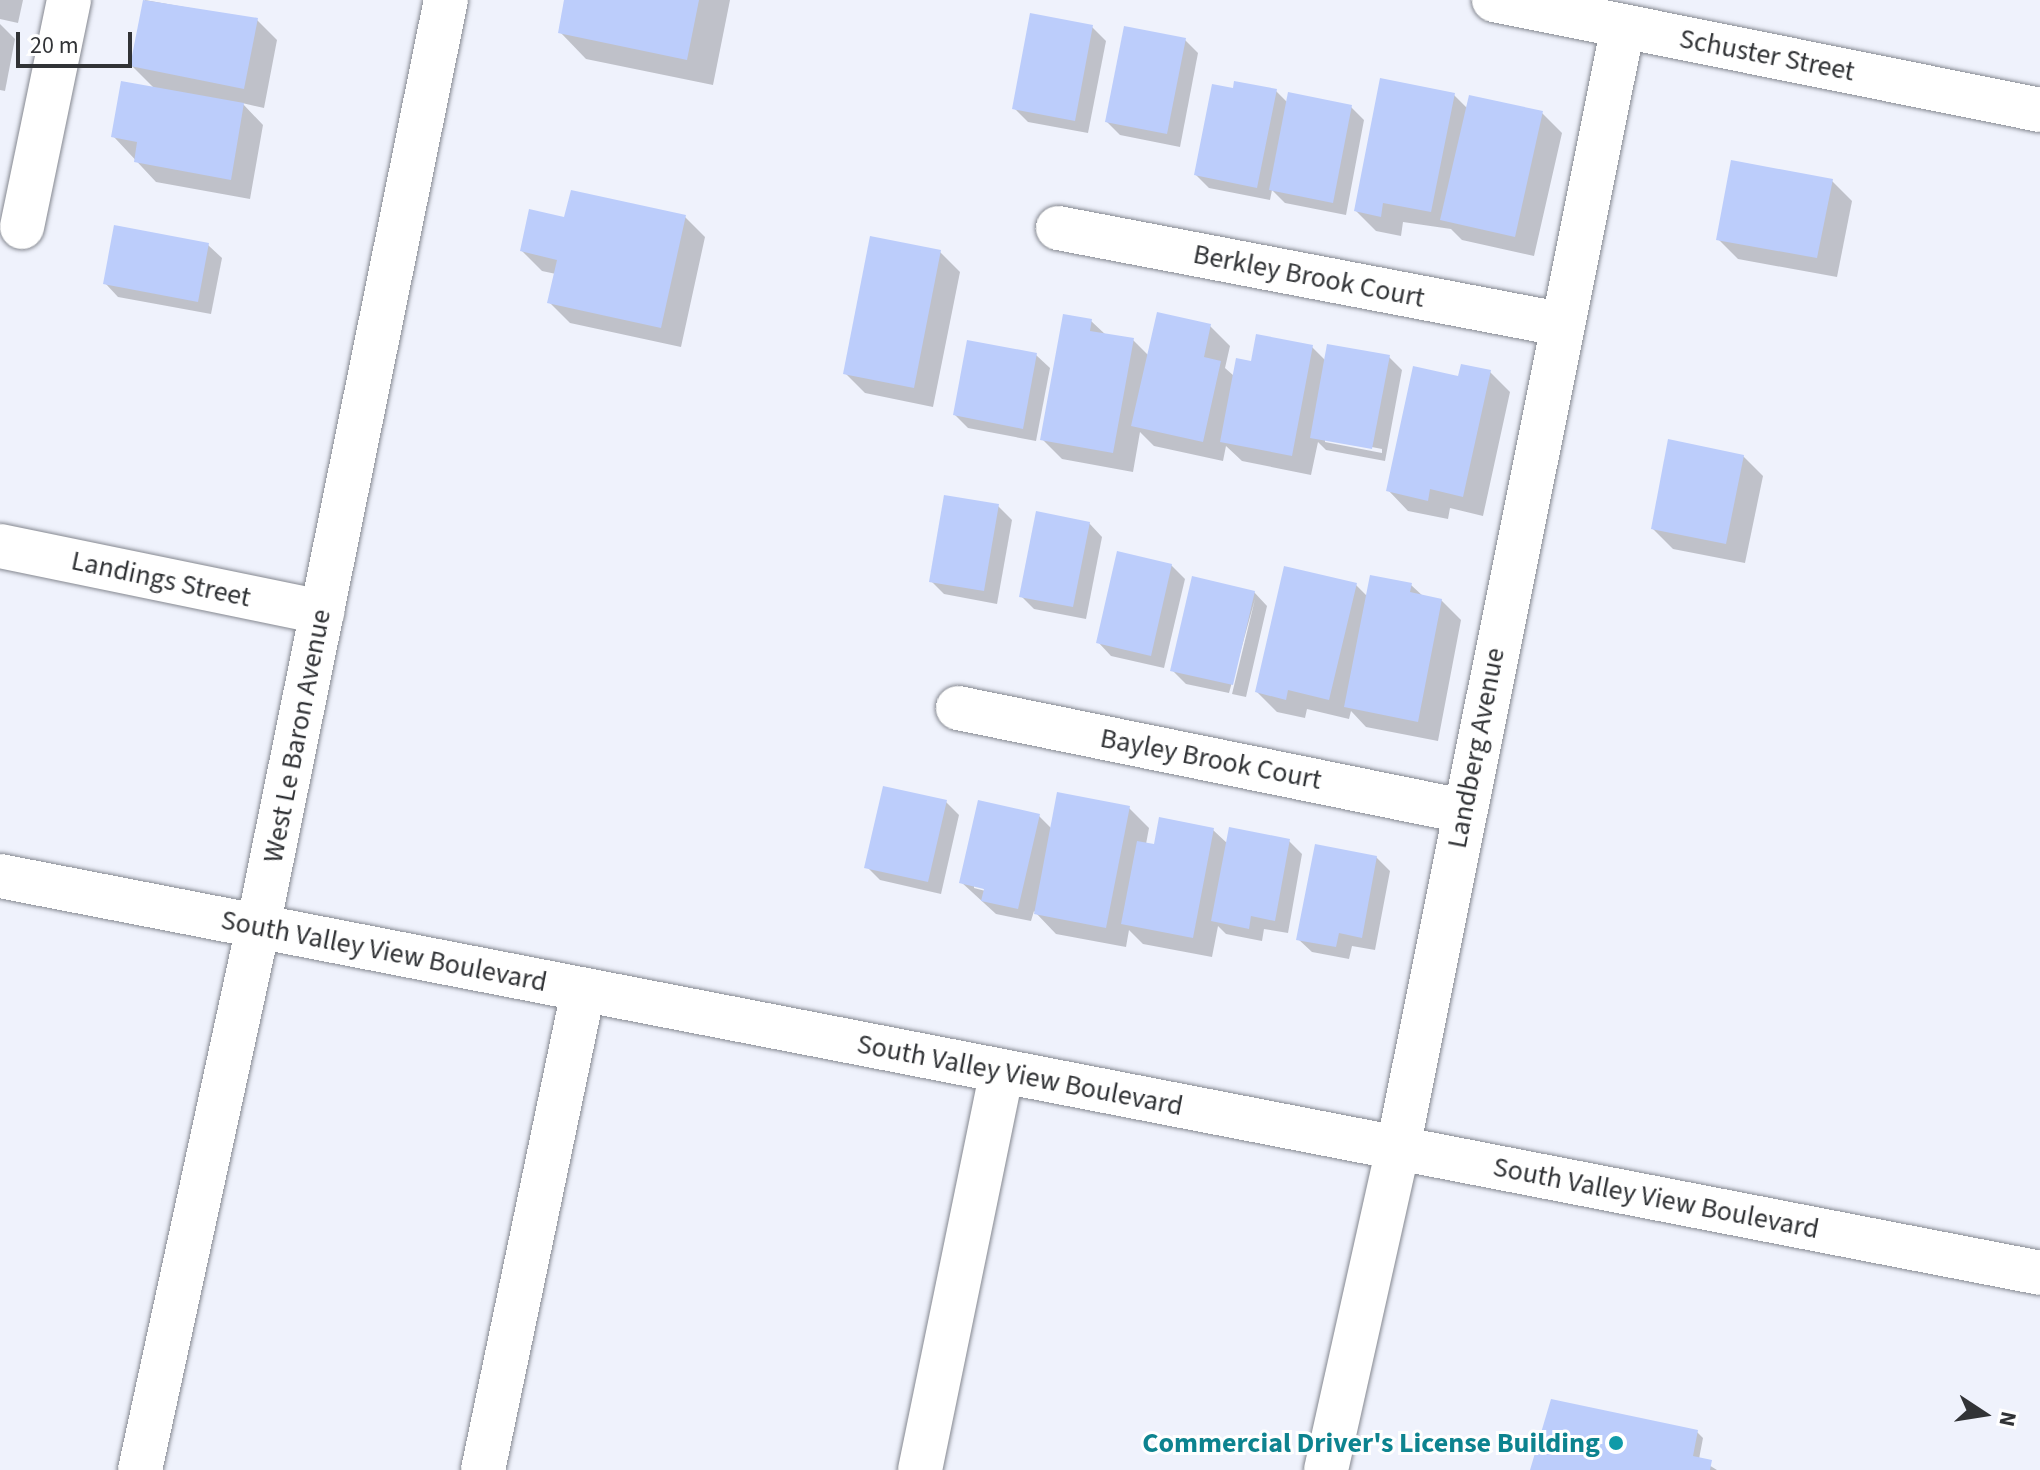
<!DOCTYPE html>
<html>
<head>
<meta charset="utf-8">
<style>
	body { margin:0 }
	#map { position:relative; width:2040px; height:1470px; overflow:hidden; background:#eff2fc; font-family:"Source Sans 3",sans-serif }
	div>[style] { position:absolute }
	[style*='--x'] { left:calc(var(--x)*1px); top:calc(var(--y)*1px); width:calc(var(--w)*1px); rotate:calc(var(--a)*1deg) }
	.shadow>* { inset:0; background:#0003 }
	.building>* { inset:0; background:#bccdfb }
	.roads { filter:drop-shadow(0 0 2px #858890) drop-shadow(0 0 2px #858890) }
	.minor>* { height:44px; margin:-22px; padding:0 22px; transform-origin:22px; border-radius:22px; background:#fff }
	.major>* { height:44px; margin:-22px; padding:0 22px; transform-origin:22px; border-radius:22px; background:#fff }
	.dots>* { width:22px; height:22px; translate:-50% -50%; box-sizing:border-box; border:4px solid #fff; border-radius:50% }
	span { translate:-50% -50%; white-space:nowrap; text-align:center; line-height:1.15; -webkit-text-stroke:6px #fff; paint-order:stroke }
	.street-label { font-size:28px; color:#313336 }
	.culture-label { font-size:28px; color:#0d838f; font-weight:700 }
	.right { translate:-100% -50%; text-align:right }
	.north { position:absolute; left:1944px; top:1374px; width:80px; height:80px; -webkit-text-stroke:6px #fff; paint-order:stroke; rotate:102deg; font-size:22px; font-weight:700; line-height:32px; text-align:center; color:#313336 }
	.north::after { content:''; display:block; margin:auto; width:28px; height:36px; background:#313336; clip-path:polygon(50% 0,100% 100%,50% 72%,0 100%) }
	.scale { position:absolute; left:16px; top:32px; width:116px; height:36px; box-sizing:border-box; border:4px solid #313336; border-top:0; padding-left:10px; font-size:24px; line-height:28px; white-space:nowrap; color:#313336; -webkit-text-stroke:6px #fff; paint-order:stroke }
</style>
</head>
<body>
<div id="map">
	<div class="shadow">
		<i style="clip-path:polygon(0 0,23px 0,18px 23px,0 19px)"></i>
		<i style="clip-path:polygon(145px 0,257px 20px,277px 40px,264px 108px,242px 103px,263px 125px,250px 199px,156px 182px,114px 137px,155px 89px,132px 66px)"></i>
		<i style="clip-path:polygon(566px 0,730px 0,713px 85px,586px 59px,560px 32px)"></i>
		<i style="clip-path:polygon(0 24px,15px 39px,5px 91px,0 90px)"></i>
		<i style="clip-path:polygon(1092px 27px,1106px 41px,1088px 133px,1028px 122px,1014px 108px)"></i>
		<i style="clip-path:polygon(1185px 40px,1198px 53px,1180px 147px,1120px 135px,1107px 122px)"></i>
		<i style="clip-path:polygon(1234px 91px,1276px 91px,1288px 103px,1351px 107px,1364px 120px,1346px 215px,1285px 203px,1272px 190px,1270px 200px,1209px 188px,1196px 175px)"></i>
		<i style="clip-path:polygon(1454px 95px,1467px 108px,1542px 113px,1562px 133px,1534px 256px,1462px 240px,1451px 229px,1403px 222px,1401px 236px,1376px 231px,1356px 211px)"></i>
		<i style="clip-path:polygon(1832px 181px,1852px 201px,1837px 277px,1738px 259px,1718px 239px)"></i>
		<i style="clip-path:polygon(685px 217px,705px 237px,681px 347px,570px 323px,550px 303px,556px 274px,542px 271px,522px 251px,566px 220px)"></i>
		<i style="clip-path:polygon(208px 245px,222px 258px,211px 314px,118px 297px,105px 283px)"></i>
		<i style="clip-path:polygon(940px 252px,960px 272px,933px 407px,865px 393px,845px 373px)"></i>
		<i style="clip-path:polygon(evenodd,1091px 321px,1106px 335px,1133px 340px,1149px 356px,1210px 326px,1230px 346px,1225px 368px,1234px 376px,1253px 363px,1312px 347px,1326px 361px,1389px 357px,1402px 370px,1385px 461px,1326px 450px,1318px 442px,1311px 475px,1242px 461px,1226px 446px,1223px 461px,1154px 446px,1140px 432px,1133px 472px,1062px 459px,1042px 439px,1091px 321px,1325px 438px,1382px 449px,1382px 453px,1325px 442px,1325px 438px)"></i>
		<i style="clip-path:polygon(1036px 355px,1050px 368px,1036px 441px,968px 428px,955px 415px)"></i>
		<i style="clip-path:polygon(1490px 372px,1510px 392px,1483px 516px,1450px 508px,1448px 519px,1408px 511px,1388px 490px,1459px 378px)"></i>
		<i style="clip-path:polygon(1743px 456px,1763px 476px,1745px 563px,1673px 549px,1653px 529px)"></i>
		<i style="clip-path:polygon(998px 506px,1012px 520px,997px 604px,944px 594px,931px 581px)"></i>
		<i style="clip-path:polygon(1089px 523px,1102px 537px,1086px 619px,1034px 609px,1021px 596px)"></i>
		<i style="clip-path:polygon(1171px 565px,1185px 579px,1164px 668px,1111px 656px,1098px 642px)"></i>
		<i style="clip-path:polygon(1356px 585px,1368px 597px,1411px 585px,1424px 597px,1441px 600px,1461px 620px,1438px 741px,1366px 727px,1351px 711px,1349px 719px,1307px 709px,1305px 718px,1277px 712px,1257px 692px)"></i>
		<i style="clip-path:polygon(1254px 592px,1267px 606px,1246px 697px,1232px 694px,1255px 599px,1229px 693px,1186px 684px,1172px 670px)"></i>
		<i style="clip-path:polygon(946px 802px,959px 815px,941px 894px,880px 880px,867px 867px)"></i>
		<i style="clip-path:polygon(evenodd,1129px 808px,1149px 828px,1146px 844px,1155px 846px,1213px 830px,1228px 844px,1289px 841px,1302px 854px,1288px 933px,1264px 929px,1262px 941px,1226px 934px,1218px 926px,1212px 957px,1143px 944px,1129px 930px,1126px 947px,1056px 934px,1034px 911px,1031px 921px,996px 914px,961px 882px,1039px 816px,1052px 829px,1129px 808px,974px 884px,993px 893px,974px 888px,974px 884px)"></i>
		<i style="clip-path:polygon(1376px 857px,1390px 871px,1375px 950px,1352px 946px,1349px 959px,1312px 952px,1298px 939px)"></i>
		<i style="clip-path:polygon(1697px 1432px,1703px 1438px,1699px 1459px,1717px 1470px,1534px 1470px)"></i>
	</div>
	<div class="building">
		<i style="clip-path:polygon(143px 0,258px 18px,244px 89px,130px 66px)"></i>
		<i style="clip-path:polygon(564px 0,699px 0,687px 60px,558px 33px)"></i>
		<i style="clip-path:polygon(1030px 13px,1093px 25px,1075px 121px,1012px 109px)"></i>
		<i style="clip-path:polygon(1124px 26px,1186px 38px,1167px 134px,1105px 122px)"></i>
		<i style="clip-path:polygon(1380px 78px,1455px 93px,1431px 212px,1383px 203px,1381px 217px,1354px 211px)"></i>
		<i style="clip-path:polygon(121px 81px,244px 103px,231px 180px,134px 162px,137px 142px,111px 137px)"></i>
		<i style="clip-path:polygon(1234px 81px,1277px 89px,1257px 188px,1194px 175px,1212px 84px,1233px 88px)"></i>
		<i style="clip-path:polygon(1288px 92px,1352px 105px,1333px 203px,1269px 190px)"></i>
		<i style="clip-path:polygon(1469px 95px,1543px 111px,1515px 237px,1440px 220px)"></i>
		<i style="clip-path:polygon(1731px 160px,1833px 179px,1817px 258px,1716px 240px)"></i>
		<i style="clip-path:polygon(571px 190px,686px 215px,661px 328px,547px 303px,557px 260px,520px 251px,529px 209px,564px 217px)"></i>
		<i style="clip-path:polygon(114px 225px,209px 243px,198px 302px,103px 284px)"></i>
		<i style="clip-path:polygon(870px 236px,941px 250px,914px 388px,843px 374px)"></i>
		<i style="clip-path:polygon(1157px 312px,1211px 324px,1204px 357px,1221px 361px,1203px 442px,1131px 426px)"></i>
		<i style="clip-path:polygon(1063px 314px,1092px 319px,1090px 331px,1134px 338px,1113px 453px,1040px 440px)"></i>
		<i style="clip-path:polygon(1256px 334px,1313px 345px,1292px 456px,1220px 442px,1236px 358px,1251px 361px)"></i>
		<i style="clip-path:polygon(967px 340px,1037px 353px,1023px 429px,953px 415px)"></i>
		<i style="clip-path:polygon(1327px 344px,1390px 355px,1372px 449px,1310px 438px)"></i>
		<i style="clip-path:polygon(1461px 364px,1491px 370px,1463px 497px,1430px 489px,1428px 501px,1386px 491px,1413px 366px,1458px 376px)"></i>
		<i style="clip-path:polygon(1668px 439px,1744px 455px,1726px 544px,1651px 529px)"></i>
		<i style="clip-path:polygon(944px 495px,999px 504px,984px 591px,929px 582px)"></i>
		<i style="clip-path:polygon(1036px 511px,1090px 522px,1073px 607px,1019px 597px)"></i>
		<i style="clip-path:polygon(1117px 551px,1172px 564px,1151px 656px,1096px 643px)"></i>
		<i style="clip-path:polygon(1284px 566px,1357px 583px,1329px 700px,1288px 690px,1286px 700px,1255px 692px)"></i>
		<i style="clip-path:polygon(1370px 575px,1412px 583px,1410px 592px,1442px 599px,1418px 722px,1344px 707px)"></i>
		<i style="clip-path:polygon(1192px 576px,1255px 591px,1233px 685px,1170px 671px)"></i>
		<i style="clip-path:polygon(883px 786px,947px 800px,928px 882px,864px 868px)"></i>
		<i style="clip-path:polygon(1057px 792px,1130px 806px,1106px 928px,1034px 914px)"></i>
		<i style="clip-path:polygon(978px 800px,1040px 814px,1018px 909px,981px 901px,984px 889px,959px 883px)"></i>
		<i style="clip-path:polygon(1159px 817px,1214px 828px,1193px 938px,1121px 924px,1137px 841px,1154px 844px)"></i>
		<i style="clip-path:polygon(1229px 827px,1290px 839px,1275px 921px,1251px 916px,1249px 929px,1211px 921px)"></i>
		<i style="clip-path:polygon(1315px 844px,1377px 856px,1362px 938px,1339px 933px,1336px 947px,1296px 940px)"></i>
		<i style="clip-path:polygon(1551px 1399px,1698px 1430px,1693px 1456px,1712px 1460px,1710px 1470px,1530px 1470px)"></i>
	</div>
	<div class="roads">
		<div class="minor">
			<i style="--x:1494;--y:0;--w:557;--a:11.39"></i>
			<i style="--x:22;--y:227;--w:232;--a:-78.3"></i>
			<i style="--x:1058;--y:228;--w:511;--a:10.83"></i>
			<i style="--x:0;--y:546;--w:329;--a:11.6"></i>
			<i style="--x:958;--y:708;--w:515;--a:11.53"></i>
			<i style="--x:140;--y:1470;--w:556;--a:-77.74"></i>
			<i style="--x:258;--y:927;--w:946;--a:-78.54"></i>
			<i style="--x:483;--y:1470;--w:490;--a:-78.2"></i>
			<i style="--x:920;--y:1470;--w:407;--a:-78.4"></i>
			<i style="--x:1326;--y:1470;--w:330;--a:-77.4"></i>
			<i style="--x:1398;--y:1148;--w:1144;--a:-78.66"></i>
		</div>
		<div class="major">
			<i style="--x:0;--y:876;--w:2078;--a:11.01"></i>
		</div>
	</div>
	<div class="dots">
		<i style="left:1616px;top:1443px;background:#0f9aa8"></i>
	</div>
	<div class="street-label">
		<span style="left:1767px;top:55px;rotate:11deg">Schuster Street</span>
		<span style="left:1309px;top:276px;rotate:11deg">Berkley Brook Court</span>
		<span style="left:161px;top:579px;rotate:12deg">Landings Street</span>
		<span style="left:297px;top:736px;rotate:-79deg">West Le Baron Avenue</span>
		<span style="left:1476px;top:748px;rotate:-79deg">Landberg Avenue</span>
		<span style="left:1211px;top:759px;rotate:11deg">Bayley Brook Court</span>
		<span style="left:384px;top:951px;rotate:11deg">South Valley View Boulevard</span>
		<span style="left:1020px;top:1075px;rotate:11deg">South Valley View Boulevard</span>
		<span style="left:1656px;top:1198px;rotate:11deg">South Valley View Boulevard</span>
	</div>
	<div class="culture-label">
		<span class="right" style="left:1600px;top:1443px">Commercial Driver's License Building</span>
	</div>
	<div class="north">N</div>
	<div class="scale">20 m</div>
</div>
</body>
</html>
